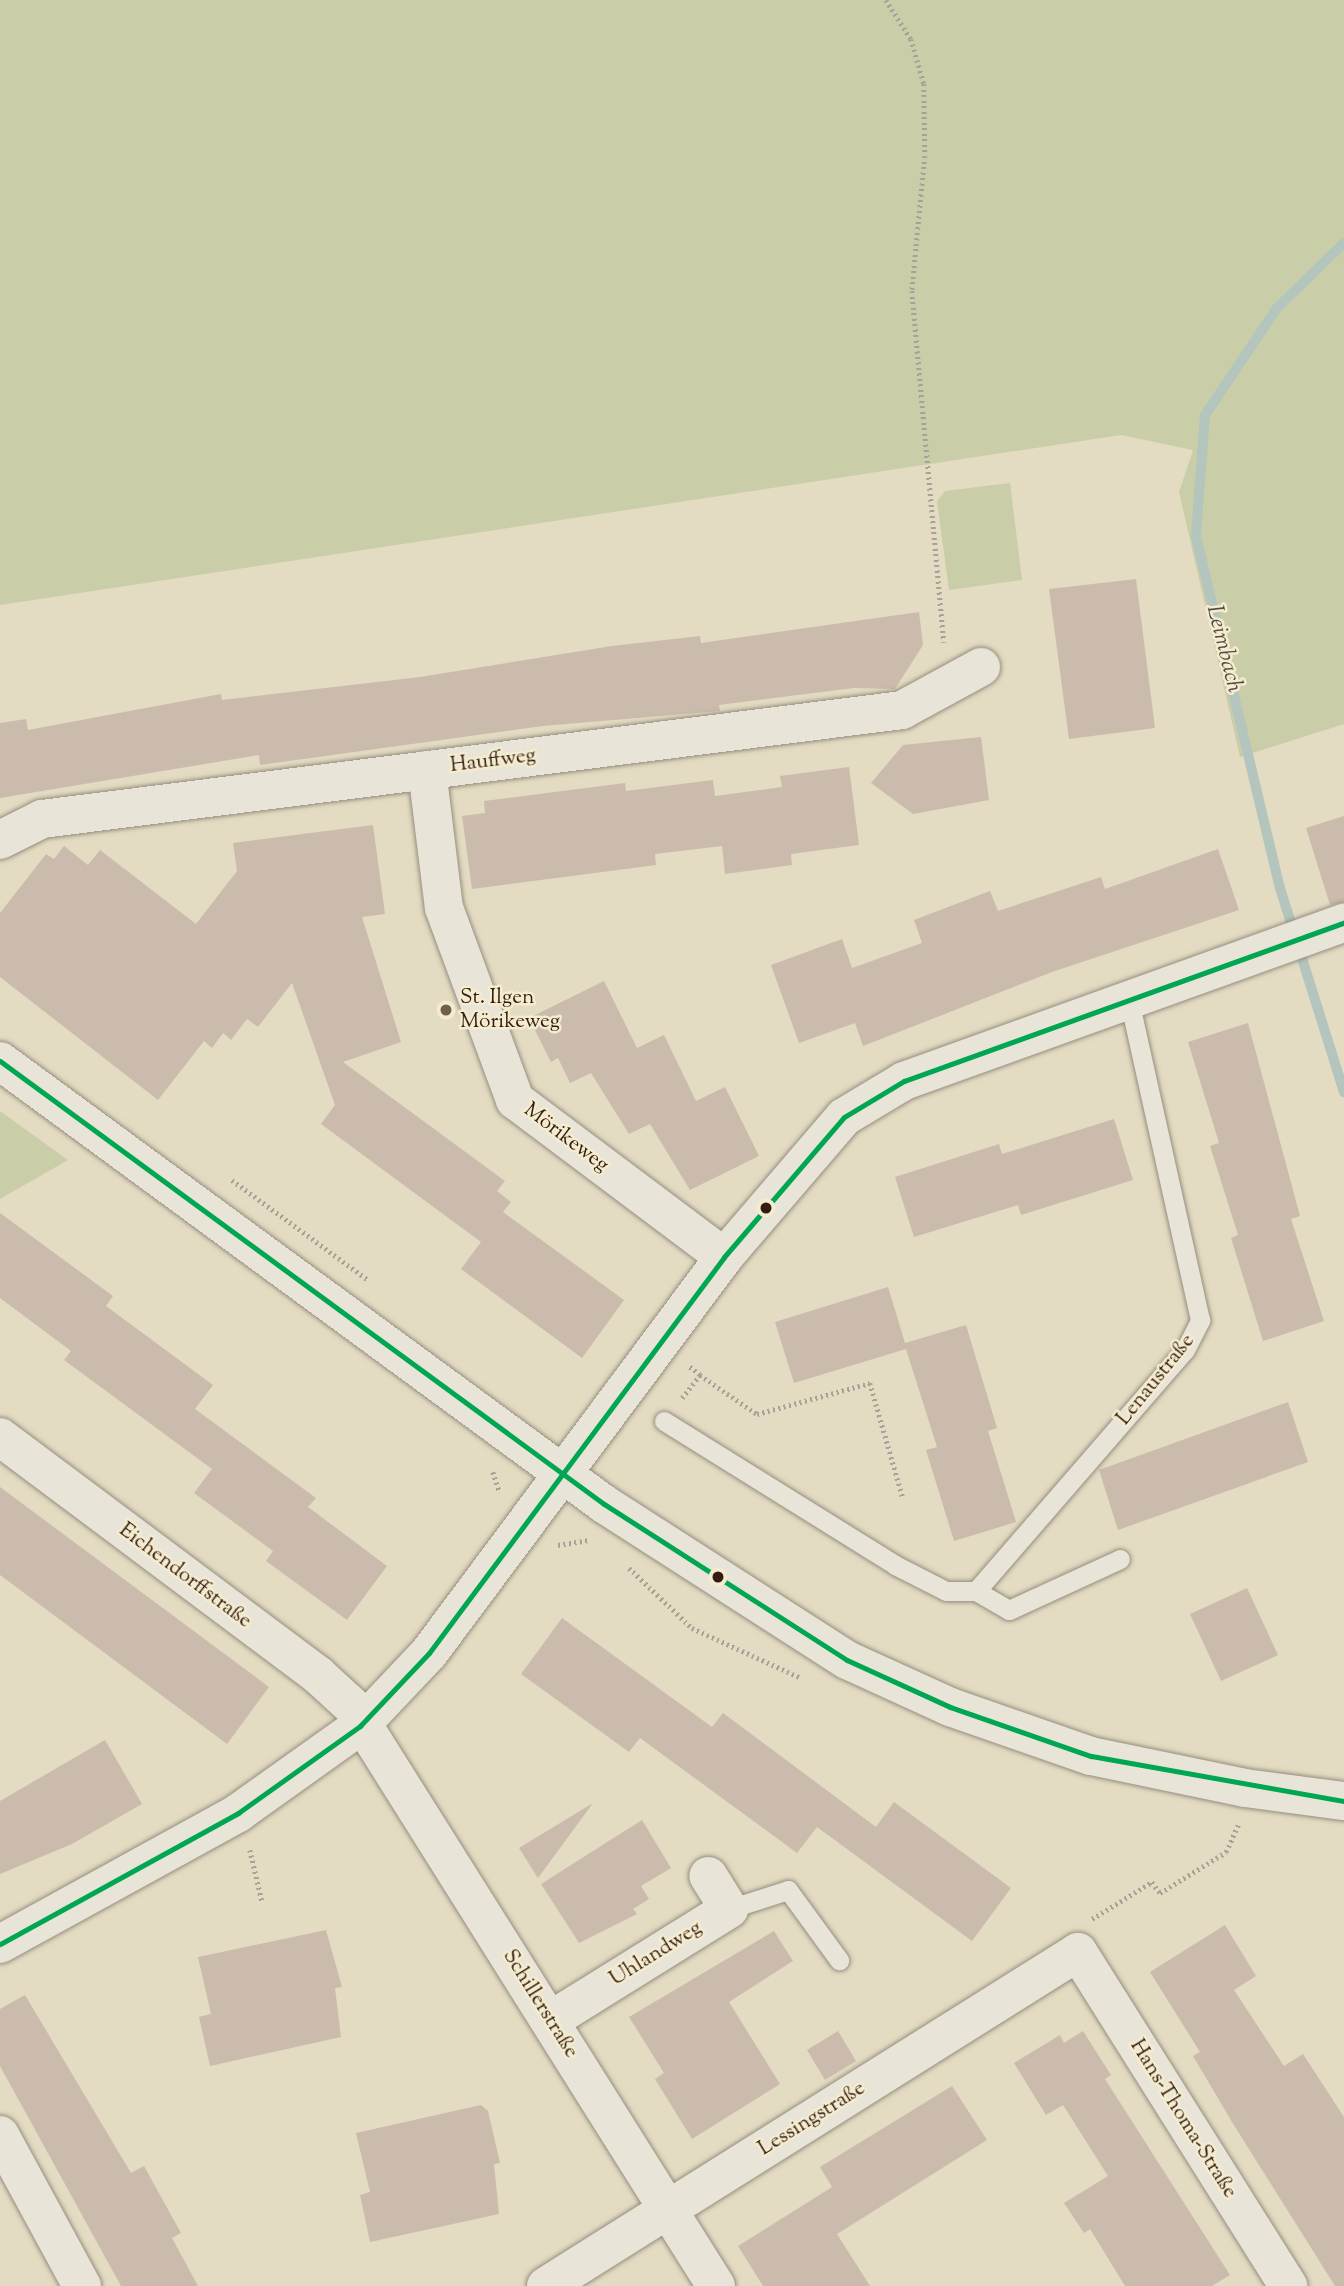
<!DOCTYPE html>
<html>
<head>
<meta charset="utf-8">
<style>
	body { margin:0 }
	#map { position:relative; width:1344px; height:2286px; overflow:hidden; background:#e3dbc2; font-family:"Sorts Mill Goudy",serif }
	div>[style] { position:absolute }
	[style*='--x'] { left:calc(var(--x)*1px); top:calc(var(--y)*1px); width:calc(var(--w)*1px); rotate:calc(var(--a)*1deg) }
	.green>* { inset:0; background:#c9cea8 }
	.stream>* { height:10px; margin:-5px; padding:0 5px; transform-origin:5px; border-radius:5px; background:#b3c5bc }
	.building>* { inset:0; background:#cbbbad }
	.path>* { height:4.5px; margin-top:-2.25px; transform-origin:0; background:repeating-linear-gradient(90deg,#a7a197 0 2px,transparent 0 5.5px) }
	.roads { filter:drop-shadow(0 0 2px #958e7f) drop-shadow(0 0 2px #958e7f) }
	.service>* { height:19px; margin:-9.5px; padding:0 9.5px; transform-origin:9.5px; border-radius:9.5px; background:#e8e4d7 }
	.minor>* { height:38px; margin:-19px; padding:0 19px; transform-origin:19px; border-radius:19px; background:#e8e4d7 }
	.tertiary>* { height:38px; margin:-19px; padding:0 19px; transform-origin:19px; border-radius:19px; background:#e8e4d7 }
	.bus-1>* { height:5px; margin:-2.5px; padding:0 2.5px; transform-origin:2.5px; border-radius:2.5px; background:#00a651 }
	.dots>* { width:19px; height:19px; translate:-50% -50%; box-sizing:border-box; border:4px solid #f5eccf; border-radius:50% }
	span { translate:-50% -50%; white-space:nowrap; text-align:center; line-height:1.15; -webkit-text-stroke:5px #f5eccf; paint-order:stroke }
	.street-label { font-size:21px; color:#331d13 }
	.poi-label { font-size:21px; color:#331d13 }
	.left { translate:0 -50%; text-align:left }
	.water-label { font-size:23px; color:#534c45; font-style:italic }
</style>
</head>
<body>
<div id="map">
	<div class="green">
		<i style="clip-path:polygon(0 0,1344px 0,1344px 724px,1240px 757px,1179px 492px,1193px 450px,1121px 435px,0 605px)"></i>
		<i style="clip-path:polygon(1010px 483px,1022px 580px,949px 590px,937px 501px,945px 491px)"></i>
		<i style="clip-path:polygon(0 1111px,68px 1160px,0 1199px)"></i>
	</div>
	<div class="stream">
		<i style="--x:1344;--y:243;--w:93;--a:135.9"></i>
		<i style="--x:1277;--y:308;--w:129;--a:123.9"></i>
		<i style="--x:1205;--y:415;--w:121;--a:94.3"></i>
		<i style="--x:1196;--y:536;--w:362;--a:76.6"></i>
		<i style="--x:1280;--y:888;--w:214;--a:72.6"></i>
	</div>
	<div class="building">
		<i style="clip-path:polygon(1136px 579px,1155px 728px,1069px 739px,1049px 589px)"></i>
		<i style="clip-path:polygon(919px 612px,923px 645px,895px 689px,854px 688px,719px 705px,720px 711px,543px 726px,260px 765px,259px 755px,0 798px,0 723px,26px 719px,28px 730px,221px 694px,222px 700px,420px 677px,612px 646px,700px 636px,701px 643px)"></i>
		<i style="clip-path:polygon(981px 737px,989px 800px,913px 814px,871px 783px,903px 745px)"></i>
		<i style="clip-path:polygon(849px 767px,859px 845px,791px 854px,792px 865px,725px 874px,722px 846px,655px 854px,656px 865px,472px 889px,462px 816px,485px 813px,484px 801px,625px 783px,626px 791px,713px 780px,715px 796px,782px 787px,780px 776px)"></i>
		<i style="clip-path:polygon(1344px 816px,1344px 902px,1330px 905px,1306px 828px)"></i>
		<i style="clip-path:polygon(373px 825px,385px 914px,362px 917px,401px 1042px,343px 1062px,505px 1181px,497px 1191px,511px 1202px,503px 1212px,624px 1300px,582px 1358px,461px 1269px,481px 1242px,321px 1124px,335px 1105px,292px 983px,258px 1027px,247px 1019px,231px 1040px,223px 1033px,212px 1048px,204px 1041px,158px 1100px,0 977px,0 913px,46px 854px,54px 859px,64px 846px,88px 865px,100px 850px,196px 924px,237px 871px,233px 843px)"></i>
		<i style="clip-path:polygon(1218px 849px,1239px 910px,1052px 972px,863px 1046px,855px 1023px,799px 1043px,771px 965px,842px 939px,852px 968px,922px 943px,914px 920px,990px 891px,998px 911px,1101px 877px,1105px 889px)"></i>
		<i style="clip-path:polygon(604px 981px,637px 1048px,664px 1035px,696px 1101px,725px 1087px,759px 1156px,690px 1190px,650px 1124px,629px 1134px,591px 1073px,570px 1083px,558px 1058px,551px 1062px,529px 1018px)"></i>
		<i style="clip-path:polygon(1248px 1023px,1300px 1216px,1291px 1219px,1324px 1321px,1263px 1341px,1231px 1238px,1238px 1235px,1210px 1146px,1219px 1143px,1188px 1042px)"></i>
		<i style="clip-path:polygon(1114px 1119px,1133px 1180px,1021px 1215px,1018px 1205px,914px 1237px,895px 1177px,999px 1144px,1002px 1154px)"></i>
		<i style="clip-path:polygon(0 1213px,113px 1296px,106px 1306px,213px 1385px,195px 1409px,316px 1498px,308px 1507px,387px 1566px,347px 1620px,266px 1561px,273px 1551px,194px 1493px,212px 1469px,64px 1360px,71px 1351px,0 1298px)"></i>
		<i style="clip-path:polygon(888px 1287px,905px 1343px,966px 1325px,997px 1428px,988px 1431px,1016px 1522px,954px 1541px,926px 1450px,937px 1447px,906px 1349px,794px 1383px,775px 1322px)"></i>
		<i style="clip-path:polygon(1288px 1402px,1308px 1462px,1118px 1530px,1099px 1470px)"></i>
		<i style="clip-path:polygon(0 1487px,269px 1687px,227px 1744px,0 1575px)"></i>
		<i style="clip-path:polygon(1247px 1588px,1278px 1655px,1221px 1681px,1190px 1614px)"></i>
		<i style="clip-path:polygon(562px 1618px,712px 1727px,723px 1713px,876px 1827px,894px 1802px,1011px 1888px,972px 1941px,817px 1827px,797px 1853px,640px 1738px,629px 1752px,521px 1674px)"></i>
		<i style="clip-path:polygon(105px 1740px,142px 1804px,72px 1844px,0 1874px,0 1801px)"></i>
		<i style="clip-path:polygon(593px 1803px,538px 1878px,519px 1848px)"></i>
		<i style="clip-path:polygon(642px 1820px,671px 1868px,641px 1886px,649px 1899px,633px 1909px,637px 1914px,579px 1943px,541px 1884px)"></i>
		<i style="clip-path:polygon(1225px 1925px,1256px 1976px,1234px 1990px,1284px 2066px,1303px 2054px,1344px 2117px,1344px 2286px,1335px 2286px,1232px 2122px,1193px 2056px,1200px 2052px,1150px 1972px)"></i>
		<i style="clip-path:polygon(326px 1930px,342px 1987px,335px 1988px,341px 2037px,210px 2066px,199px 2017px,211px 2014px,198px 1957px)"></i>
		<i style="clip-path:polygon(774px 1931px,793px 1961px,729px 2002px,780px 2084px,692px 2139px,655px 2079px,664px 2073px,629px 2017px)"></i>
		<i style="clip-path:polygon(25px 1995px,131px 2173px,144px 2166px,181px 2233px,172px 2238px,198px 2286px,121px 2286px,0 2066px,0 2009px)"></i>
		<i style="clip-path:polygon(838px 2031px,856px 2061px,825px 2080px,807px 2050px)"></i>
		<i style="clip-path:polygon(1083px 2031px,1111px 2075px,1105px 2079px,1230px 2275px,1212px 2286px,1125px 2286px,1090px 2229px,1084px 2233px,1064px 2203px,1108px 2176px,1063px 2105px,1046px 2115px,1014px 2063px,1060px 2035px,1064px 2043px)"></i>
		<i style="clip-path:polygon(952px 2086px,987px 2140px,837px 2234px,870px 2286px,763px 2286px,738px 2246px,832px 2187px,820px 2167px)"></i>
		<i style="clip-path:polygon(481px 2105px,488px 2111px,500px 2163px,494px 2164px,499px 2214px,370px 2242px,360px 2195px,370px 2192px,356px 2133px)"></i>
	</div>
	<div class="path">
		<i style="--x:886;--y:0;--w:46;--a:57.3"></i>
		<i style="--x:911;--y:39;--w:47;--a:73.9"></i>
		<i style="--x:924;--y:84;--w:72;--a:89.2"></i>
		<i style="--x:925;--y:156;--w:136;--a:95.5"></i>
		<i style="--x:912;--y:291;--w:353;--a:84.8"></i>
		<i style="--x:232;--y:1180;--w:169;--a:36.3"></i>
		<i style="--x:700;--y:1375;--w:69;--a:34.4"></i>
		<i style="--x:757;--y:1414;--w:117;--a:-15.3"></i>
		<i style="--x:870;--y:1383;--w:120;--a:74"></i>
		<i style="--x:682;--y:1398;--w:29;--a:-52"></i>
		<i style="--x:700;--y:1375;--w:15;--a:-143"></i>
		<i style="--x:493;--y:1472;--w:22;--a:72"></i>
		<i style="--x:558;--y:1545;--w:30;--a:-9"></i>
		<i style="--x:629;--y:1568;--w:87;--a:43.6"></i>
		<i style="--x:692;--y:1628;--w:118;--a:24.6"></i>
		<i style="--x:250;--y:1850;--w:52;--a:76.8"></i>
		<i style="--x:1092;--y:1919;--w:70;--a:-31.7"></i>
		<i style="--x:1152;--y:1882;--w:14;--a:54"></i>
		<i style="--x:1160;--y:1893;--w:78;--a:-31.8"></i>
		<i style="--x:1226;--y:1852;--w:32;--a:-66"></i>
	</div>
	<div class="roads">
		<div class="service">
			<i style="--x:664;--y:1421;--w:272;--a:31.9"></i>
			<i style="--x:895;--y:1565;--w:57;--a:27"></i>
			<i style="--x:946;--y:1591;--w:30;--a:0"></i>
			<i style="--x:976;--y:1591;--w:319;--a:-49.1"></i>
			<i style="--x:1185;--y:1350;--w:34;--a:-63"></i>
			<i style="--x:1200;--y:1320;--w:329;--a:-102.5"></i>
			<i style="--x:976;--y:1591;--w:38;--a:30"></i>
			<i style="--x:1009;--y:1610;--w:122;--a:-24.7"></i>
			<i style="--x:729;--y:1909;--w:62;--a:-17.9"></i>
			<i style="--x:788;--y:1890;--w:87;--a:53.9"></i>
		</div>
		<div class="minor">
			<i style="--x:427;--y:770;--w:139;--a:83"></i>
			<i style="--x:444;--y:908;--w:205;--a:69.7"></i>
			<i style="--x:515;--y:1100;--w:261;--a:36.9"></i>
			<i style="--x:0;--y:840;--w:47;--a:-26.6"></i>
			<i style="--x:42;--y:819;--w:867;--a:-7.22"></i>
			<i style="--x:902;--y:710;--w:90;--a:-28.6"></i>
			<i style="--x:0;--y:1437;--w:397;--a:36.8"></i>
			<i style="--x:318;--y:1675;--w:65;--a:42.5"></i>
			<i style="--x:362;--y:1723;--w:665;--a:57.84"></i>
			<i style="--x:0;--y:1944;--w:272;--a:-28.8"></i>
			<i style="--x:238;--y:1813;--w:150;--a:-35.5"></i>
			<i style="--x:360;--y:1726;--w:100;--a:-46.6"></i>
			<i style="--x:429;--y:1653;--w:494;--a:-53.3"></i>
			<i style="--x:724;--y:1257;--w:184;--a:-49.4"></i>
			<i style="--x:844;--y:1117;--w:70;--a:-31"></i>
			<i style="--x:904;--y:1081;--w:468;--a:-19.8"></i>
			<i style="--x:551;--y:2020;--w:210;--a:-31.9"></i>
			<i style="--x:729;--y:1909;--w:39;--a:-122"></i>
			<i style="--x:0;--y:2135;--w:172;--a:61.5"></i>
			<i style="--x:546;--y:2286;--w:628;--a:-32.12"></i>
			<i style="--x:1078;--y:1952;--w:395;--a:57.8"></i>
		</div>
		<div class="tertiary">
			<i style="--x:0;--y:1061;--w:749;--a:36.26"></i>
			<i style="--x:604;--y:1504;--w:289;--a:32.7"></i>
			<i style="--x:847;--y:1660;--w:113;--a:24.5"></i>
			<i style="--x:950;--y:1707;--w:149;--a:19.2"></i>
			<i style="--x:1091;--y:1756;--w:157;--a:11.7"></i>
			<i style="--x:1245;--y:1788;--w:100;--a:7.5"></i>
		</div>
	</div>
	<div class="bus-1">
		<i style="--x:0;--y:1061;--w:749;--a:36.26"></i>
		<i style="--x:604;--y:1504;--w:289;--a:32.7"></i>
		<i style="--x:847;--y:1660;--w:113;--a:24.5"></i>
		<i style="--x:950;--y:1707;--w:149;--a:19.2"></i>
		<i style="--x:1091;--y:1756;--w:257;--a:10.1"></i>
		<i style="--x:0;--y:1944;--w:272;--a:-28.8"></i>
		<i style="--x:238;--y:1813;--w:150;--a:-35.5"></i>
		<i style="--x:360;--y:1726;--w:100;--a:-46.6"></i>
		<i style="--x:429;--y:1653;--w:494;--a:-53.3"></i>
		<i style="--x:724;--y:1257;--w:184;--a:-49.4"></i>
		<i style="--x:844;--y:1117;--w:70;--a:-31"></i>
		<i style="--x:904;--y:1081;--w:468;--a:-19.8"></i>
	</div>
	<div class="dots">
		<i style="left:446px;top:1010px;background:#716050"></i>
		<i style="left:766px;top:1208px;background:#331d13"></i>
		<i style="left:718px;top:1577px;background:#331d13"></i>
	</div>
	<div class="street-label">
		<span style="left:493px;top:761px;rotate:-7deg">Hauffweg</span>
		<span style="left:566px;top:1138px;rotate:37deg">Mörikeweg</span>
		<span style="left:1156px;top:1380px;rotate:-51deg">Lenaustraße</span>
		<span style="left:185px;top:1576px;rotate:37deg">Eichendorffstraße</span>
		<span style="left:656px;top:1954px;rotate:-32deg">Uhlandweg</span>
		<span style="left:540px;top:2004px;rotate:58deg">Schillerstraße</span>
		<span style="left:812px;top:2119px;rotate:-32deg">Lessingstraße</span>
		<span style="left:1183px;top:2119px;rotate:58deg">Hans-Thoma-Straße</span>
	</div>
	<div class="poi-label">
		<span class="left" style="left:460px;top:1010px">St. Ilgen<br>Mörikeweg</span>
	</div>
	<div class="water-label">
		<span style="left:1223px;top:649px;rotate:76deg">Leimbach</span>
	</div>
</div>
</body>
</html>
